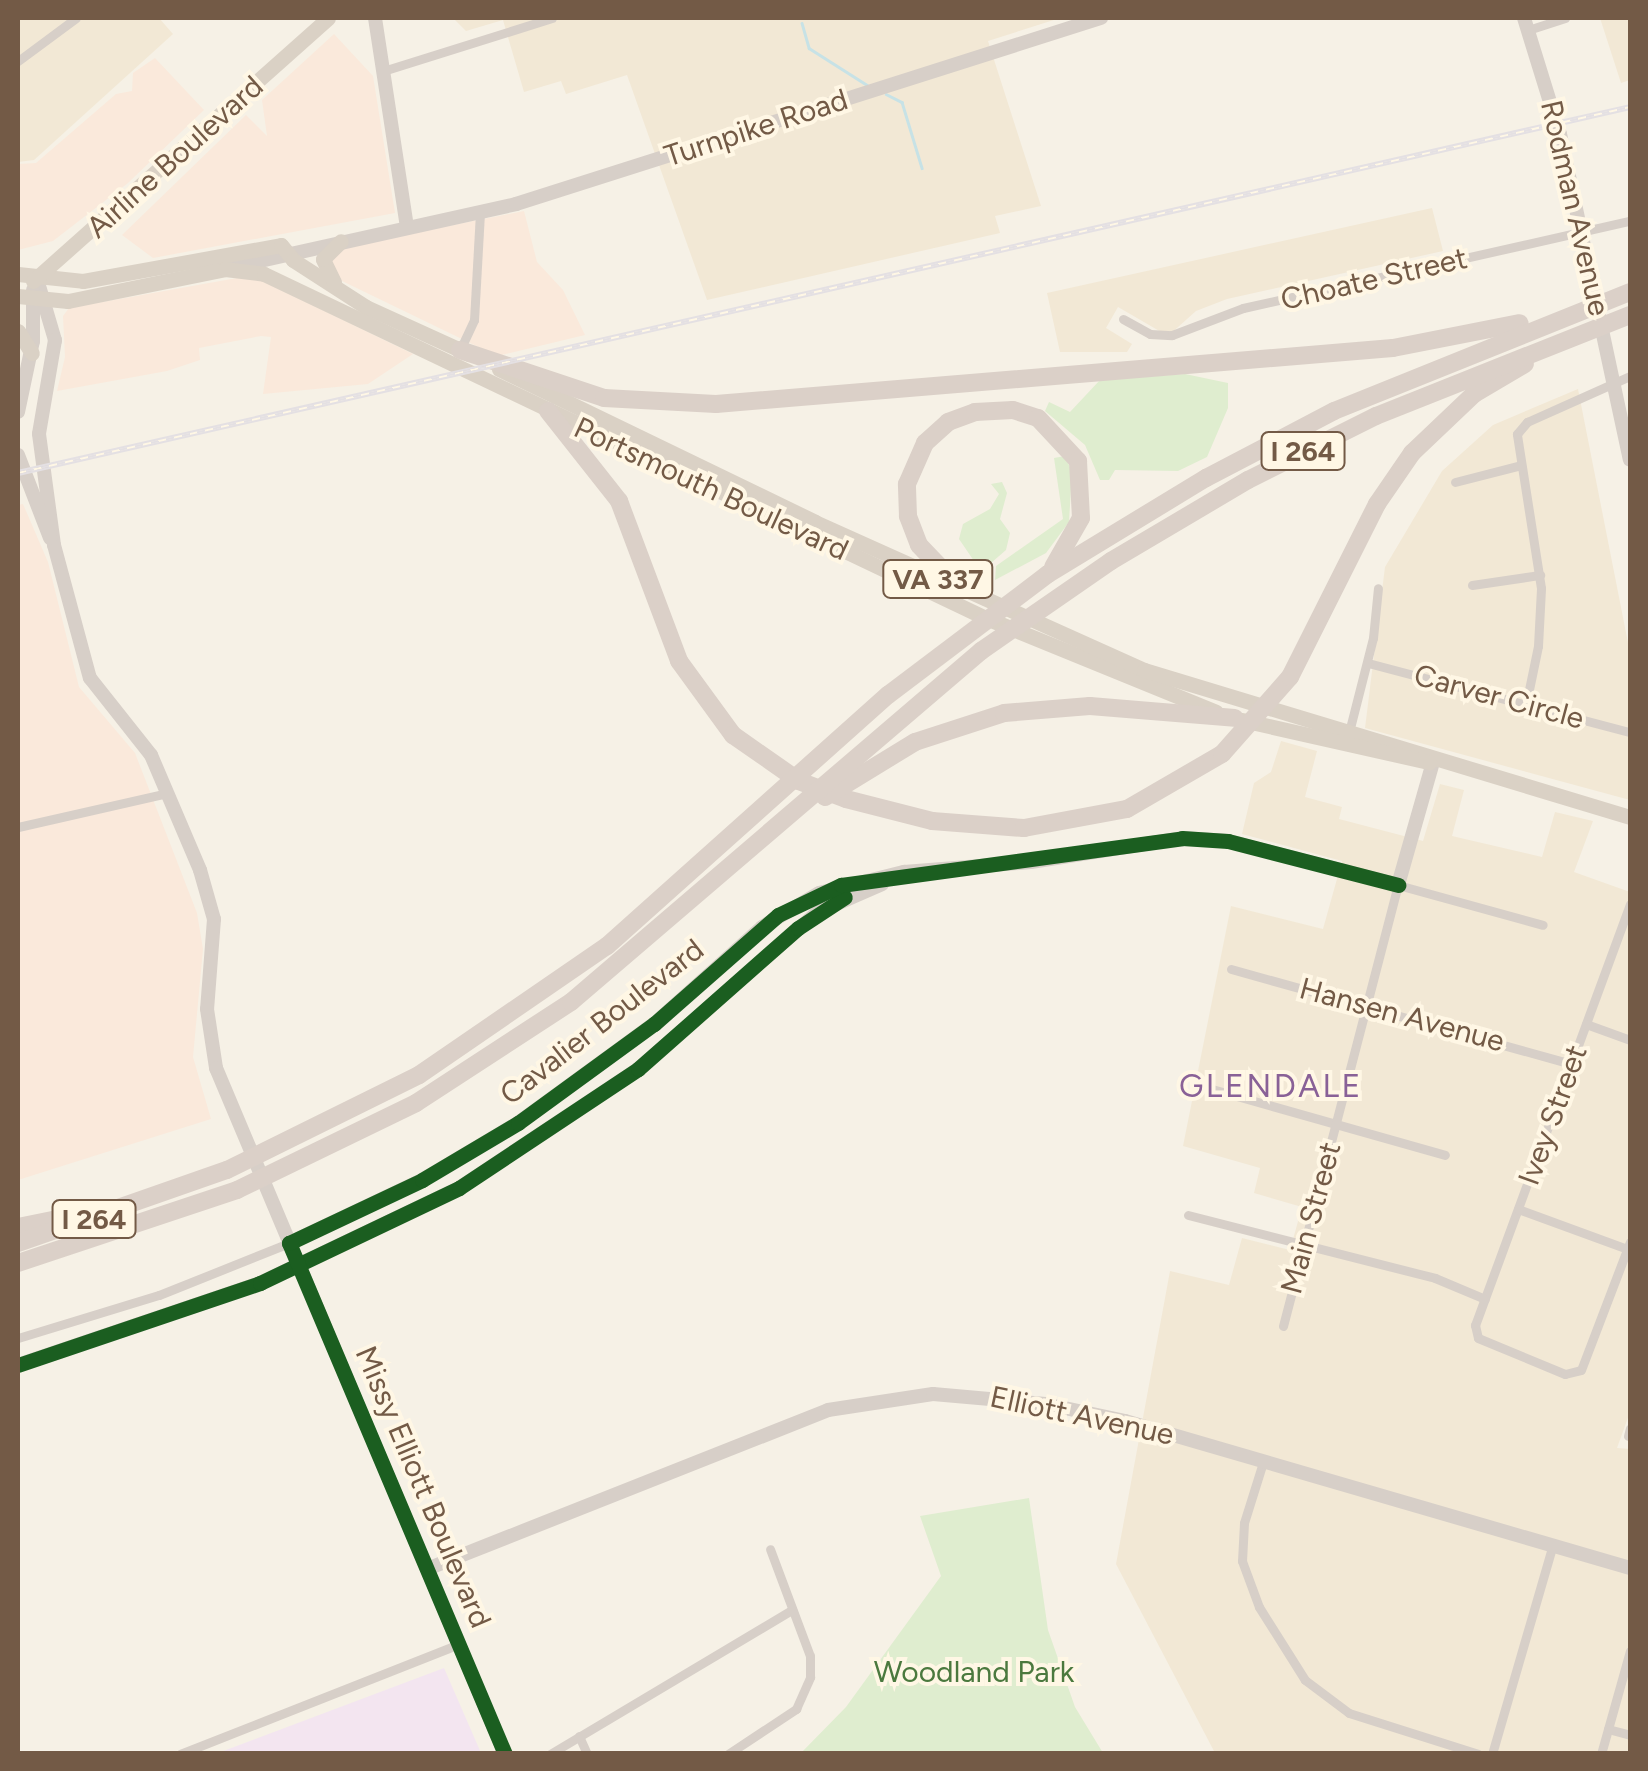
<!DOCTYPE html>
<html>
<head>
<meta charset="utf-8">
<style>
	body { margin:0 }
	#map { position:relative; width:1648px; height:1771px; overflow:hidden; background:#f6f1e6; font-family:Figtree,sans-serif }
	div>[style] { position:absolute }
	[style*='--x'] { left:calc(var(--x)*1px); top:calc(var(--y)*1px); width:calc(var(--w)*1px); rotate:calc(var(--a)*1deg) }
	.residential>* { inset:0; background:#f2e8d5 }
	.commercial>* { inset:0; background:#fae9db }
	.education>* { inset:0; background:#f3e5f0 }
	.green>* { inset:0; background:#dfedcf }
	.stream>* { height:2.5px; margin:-1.25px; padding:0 1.25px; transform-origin:1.25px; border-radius:1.25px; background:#c7e2e6 }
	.street>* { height:9px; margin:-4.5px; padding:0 4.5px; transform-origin:4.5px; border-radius:4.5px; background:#d7cfc8 }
	.secondary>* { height:14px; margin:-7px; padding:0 7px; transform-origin:7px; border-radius:7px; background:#d7cfc8 }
	.primary>* { height:15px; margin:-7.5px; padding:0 7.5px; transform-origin:7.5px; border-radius:7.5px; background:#dad1c5 }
	.highway>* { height:18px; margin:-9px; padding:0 9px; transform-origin:9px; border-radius:9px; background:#dbd0c8 }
	.rail>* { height:6px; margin-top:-3px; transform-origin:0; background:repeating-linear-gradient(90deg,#fff7e5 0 8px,#e4e0e3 0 16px); box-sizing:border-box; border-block:2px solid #e4e0e3 }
	.cycleway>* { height:15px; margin:-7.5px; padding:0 7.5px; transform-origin:7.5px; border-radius:7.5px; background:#1b5e20 }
	span { translate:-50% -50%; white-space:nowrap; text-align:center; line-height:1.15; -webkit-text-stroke:8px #fff7e5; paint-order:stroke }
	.shield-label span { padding:2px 8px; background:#fff7e5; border:2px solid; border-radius:8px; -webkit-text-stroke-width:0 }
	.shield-label { font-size:28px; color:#735a46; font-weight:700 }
	.street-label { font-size:30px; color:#735a46 }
	.park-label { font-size:30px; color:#4b793e }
	.neighbourhood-label { font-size:32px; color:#896197; letter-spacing:2.5px }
	.frame { position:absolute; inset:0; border:20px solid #735a46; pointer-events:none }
</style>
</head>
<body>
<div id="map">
	<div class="residential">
		<i style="clip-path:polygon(18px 18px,159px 18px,173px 34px,34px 160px,18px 162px)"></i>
		<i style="clip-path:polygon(453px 18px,1060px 18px,988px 41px,1041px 206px,995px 216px,1000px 233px,707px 300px,627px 75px,566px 94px,561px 81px,524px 92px,503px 20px,466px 31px)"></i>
		<i style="clip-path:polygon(1600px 18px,1630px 18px,1630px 80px,1621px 83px)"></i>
		<i style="clip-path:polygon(1432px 208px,1443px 251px,1227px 299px,1196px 311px,1168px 336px,1118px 307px,1106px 328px,1132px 344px,1127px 352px,1060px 352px,1047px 293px)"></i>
		<i style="clip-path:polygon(1578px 389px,1630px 653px,1630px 800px,1365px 728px,1385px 567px,1442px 471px,1493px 425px)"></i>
		<i style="clip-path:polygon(1281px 741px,1317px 751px,1305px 797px,1342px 807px,1339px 819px,1423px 841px,1440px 784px,1464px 790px,1452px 836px,1542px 857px,1555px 812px,1593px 821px,1574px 872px,1630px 892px,1630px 1412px,1617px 1448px,1630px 1449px,1630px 1753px,1215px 1753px,1116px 1564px,1170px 1271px,1229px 1285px,1242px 1238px,1290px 1250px,1302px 1207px,1254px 1193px,1260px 1168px,1183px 1146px,1231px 906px,1323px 929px,1342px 861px,1242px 834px,1254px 783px,1271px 772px)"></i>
	</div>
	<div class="commercial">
		<i style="clip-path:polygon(334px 34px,373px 76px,395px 213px,153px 258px,122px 235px,246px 115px,267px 136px,262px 100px)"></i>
		<i style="clip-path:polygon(155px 58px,204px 110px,128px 183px,53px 241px,18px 250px,18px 164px,36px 163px,116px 94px,132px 91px,133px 73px)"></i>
		<i style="clip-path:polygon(524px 211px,537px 262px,563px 290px,585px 335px,497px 356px,340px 280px,330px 257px,342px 247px)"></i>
		<i style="clip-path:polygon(237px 278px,259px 279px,413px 354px,368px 384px,263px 394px,271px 337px,261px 336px,199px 348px,200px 360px,167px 371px,57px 391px,65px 357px,63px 316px,69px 308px)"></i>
		<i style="clip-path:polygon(23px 504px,48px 562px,79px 687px,135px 753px,197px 913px,203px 949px,193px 1057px,211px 1119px,18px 1180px,18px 505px)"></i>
	</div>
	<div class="education">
		<i style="clip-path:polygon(444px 1668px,481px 1753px,216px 1753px,218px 1753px)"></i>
	</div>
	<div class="green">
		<i style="clip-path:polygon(1185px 374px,1228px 383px,1228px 408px,1207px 457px,1178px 471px,1115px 470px,1109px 480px,1100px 480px,1085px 445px,1045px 411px,1049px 402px,1070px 412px,1100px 380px)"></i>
		<i style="clip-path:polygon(1065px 456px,1072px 472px,1069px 522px,1046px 553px,995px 580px,996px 566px,1063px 519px,1054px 458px)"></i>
		<i style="clip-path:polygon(1002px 482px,1007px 493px,1000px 519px,1010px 533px,1006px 550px,991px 563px,974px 561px,959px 539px,963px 524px,990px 509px,999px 494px,991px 484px)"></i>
		<i style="clip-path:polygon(1029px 1498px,1048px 1630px,1075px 1707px,1103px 1753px,801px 1753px,846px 1707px,941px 1576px,920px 1516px)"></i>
	</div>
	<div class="stream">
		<i style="--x:802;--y:23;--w:26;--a:74"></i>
		<i style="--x:809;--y:48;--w:69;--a:32.5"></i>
		<i style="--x:886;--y:94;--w:18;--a:27"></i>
		<i style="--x:902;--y:102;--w:69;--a:73.1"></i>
	</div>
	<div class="street">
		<i style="--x:1528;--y:30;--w:39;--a:-18"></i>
		<i style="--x:18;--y:61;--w:72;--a:-36.6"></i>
		<i style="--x:383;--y:71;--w:177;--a:-17.4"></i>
		<i style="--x:1123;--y:319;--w:31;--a:29"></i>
		<i style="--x:1150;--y:334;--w:22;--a:3"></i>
		<i style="--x:1172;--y:335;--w:76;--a:-20.8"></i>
		<i style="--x:1243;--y:308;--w:397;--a:-12.7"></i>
		<i style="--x:460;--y:350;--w:33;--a:-65"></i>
		<i style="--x:474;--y:320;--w:107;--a:-86.8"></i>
		<i style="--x:1455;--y:482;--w:65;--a:-14.3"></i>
		<i style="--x:1472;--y:585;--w:69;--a:-8.4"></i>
		<i style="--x:1368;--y:663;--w:271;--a:14.8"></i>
		<i style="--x:1526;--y:704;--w:59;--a:-78.3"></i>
		<i style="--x:1538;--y:646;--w:58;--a:-87"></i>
		<i style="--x:1541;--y:588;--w:156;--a:-98.9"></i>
		<i style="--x:1517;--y:434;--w:16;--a:-50"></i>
		<i style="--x:1527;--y:422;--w:113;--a:-24.1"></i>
		<i style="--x:1349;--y:732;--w:97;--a:-75.7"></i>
		<i style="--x:1373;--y:638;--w:50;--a:-84.3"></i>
		<i style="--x:18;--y:827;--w:154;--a:-12.8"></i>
		<i style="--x:1630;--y:904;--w:449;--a:110.2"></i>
		<i style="--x:1475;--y:1325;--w:13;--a:77"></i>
		<i style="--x:1478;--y:1338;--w:94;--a:22.5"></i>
		<i style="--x:1565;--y:1374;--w:16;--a:-14"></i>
		<i style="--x:1581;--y:1370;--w:137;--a:-69.1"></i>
		<i style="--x:1231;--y:969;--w:353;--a:15.6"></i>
		<i style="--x:1586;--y:1024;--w:47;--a:20"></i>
		<i style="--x:1212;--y:1089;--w:242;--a:15.8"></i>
		<i style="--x:1518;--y:1209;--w:119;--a:20.1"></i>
		<i style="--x:1188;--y:1215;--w:255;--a:14.3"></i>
		<i style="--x:1435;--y:1278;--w:54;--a:22.8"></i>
		<i style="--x:1283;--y:1326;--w:456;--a:-75.4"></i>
		<i style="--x:1398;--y:885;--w:150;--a:15.4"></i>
		<i style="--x:18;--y:1338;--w:147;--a:-17"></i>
		<i style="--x:159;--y:1295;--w:140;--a:-21.8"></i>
		<i style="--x:1628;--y:1436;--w:8;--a:-76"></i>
		<i style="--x:1264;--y:1459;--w:67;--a:107.4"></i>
		<i style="--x:1244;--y:1523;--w:38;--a:93"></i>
		<i style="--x:1242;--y:1561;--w:49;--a:69.7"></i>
		<i style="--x:1259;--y:1607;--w:86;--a:57.8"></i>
		<i style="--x:1305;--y:1680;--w:55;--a:36.9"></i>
		<i style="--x:1349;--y:1713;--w:135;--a:17.6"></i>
		<i style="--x:1608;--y:1729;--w:23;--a:15"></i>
		<i style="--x:579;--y:1736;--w:20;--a:66"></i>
		<i style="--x:180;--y:1754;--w:300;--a:-21.5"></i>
		<i style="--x:550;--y:1754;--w:282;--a:-30.8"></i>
		<i style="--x:728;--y:1754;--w:82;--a:-33.5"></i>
		<i style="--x:796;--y:1709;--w:35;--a:-66"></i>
		<i style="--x:810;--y:1677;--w:21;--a:-90"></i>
		<i style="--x:810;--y:1656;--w:114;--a:-110.5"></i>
		<i style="--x:1492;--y:1754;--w:219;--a:-73.8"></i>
		<i style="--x:1601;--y:1754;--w:107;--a:-74.3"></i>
	</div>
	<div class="secondary">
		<i style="--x:375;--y:18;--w:210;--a:81.3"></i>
		<i style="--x:1524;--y:18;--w:121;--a:72.8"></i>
		<i style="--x:1560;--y:134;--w:333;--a:77.9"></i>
		<i style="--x:228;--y:268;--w:295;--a:-12.5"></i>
		<i style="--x:516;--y:204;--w:614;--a:-17.64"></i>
		<i style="--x:37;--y:279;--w:64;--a:73.6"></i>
		<i style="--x:55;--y:340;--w:95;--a:99.7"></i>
		<i style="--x:39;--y:434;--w:112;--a:82.3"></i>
		<i style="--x:54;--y:545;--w:138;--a:74.9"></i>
		<i style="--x:90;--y:678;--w:98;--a:51.6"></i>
		<i style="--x:151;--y:755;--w:125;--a:66.9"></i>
		<i style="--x:200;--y:870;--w:51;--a:74.1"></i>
		<i style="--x:214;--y:919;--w:90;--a:94.4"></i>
		<i style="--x:207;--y:1009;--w:60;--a:81.3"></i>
		<i style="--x:216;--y:1068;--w:744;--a:67.16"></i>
		<i style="--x:18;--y:412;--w:73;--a:-78.1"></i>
		<i style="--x:33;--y:341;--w:51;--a:-90"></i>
		<i style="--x:18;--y:455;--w:89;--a:68.9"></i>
		<i style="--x:289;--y:1243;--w:147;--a:-25.3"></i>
		<i style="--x:422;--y:1180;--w:112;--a:-30.7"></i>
		<i style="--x:518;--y:1123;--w:168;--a:-36.1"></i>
		<i style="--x:654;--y:1024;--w:145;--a:-41.9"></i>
		<i style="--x:762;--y:927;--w:66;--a:-30.8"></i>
		<i style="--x:819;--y:893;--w:88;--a:-13.9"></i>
		<i style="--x:904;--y:872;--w:127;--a:-4.5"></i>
		<i style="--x:1031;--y:862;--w:153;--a:-9"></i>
		<i style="--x:1182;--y:838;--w:46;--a:3.7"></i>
		<i style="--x:1228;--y:841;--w:176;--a:14.5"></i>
		<i style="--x:1398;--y:885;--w:128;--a:-74.1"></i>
		<i style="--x:18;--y:1365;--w:256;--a:-18.7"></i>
		<i style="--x:260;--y:1283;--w:221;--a:-25.5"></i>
		<i style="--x:459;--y:1188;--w:215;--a:-33.6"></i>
		<i style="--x:638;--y:1069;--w:239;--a:-41.1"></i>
		<i style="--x:818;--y:912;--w:70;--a:-23.6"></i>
		<i style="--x:427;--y:1569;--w:431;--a:-21.6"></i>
		<i style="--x:828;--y:1410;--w:106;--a:-8.7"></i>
		<i style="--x:933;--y:1394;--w:113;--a:5.1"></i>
		<i style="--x:1046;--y:1404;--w:81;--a:12.1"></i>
		<i style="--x:1125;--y:1421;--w:526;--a:16.23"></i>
	</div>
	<div class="primary">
		<i style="--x:18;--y:274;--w:65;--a:6.1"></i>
		<i style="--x:83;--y:281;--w:201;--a:-10.3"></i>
		<i style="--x:281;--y:245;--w:19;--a:51"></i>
		<i style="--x:293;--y:260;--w:87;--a:32.8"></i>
		<i style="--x:366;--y:307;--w:113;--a:24.5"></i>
		<i style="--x:33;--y:281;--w:395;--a:-41.7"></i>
		<i style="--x:334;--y:282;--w:25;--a:-116"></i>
		<i style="--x:323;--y:259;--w:25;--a:-45"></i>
		<i style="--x:18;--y:296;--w:50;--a:5.7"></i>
		<i style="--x:68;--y:301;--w:160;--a:-11.5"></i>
		<i style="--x:225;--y:269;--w:39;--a:7"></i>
		<i style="--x:264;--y:274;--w:800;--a:25.48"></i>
		<i style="--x:986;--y:618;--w:248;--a:22.2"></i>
		<i style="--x:18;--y:331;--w:26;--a:58"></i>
		<i style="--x:499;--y:369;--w:351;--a:25.8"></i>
		<i style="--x:815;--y:522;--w:361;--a:24.2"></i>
		<i style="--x:1144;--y:670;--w:508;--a:16.83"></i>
		<i style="--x:1242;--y:720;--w:192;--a:12.7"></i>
	</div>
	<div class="highway">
		<i style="--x:460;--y:350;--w:152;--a:18.4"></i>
		<i style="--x:604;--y:398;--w:112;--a:3.1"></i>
		<i style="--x:716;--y:404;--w:679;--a:-4.73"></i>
		<i style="--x:1393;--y:348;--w:129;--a:-11.1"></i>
		<i style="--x:548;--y:411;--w:115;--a:51.7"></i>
		<i style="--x:619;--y:501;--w:171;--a:69.4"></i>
		<i style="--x:679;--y:661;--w:92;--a:53.9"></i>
		<i style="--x:733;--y:735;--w:80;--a:34.9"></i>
		<i style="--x:799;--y:781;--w:50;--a:21"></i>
		<i style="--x:846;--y:799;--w:89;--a:14.3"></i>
		<i style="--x:932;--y:821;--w:92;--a:4.4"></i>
		<i style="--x:1024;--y:828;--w:105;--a:-10.5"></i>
		<i style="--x:1127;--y:809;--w:110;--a:-30.1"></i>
		<i style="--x:1222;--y:754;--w:103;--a:-48.6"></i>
		<i style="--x:1290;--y:677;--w:194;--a:-63.3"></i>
		<i style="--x:1377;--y:504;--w:62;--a:-55.5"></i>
		<i style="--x:1412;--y:453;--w:86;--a:-43.6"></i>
		<i style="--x:1474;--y:394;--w:59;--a:-30.5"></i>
		<i style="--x:962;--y:590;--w:62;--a:-133.7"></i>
		<i style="--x:919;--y:545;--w:31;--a:-111"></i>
		<i style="--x:908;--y:516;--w:32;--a:-92"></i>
		<i style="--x:907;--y:484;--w:45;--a:-66.3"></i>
		<i style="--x:925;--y:443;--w:31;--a:-42"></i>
		<i style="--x:948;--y:422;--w:29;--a:-20"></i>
		<i style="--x:975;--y:412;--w:38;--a:-3"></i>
		<i style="--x:1013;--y:410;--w:26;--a:18"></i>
		<i style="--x:1038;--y:418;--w:59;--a:47.1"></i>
		<i style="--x:1078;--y:461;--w:57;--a:87"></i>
		<i style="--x:1081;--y:518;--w:56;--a:119.7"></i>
		<i style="--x:825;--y:797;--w:105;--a:-31.4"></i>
		<i style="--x:915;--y:742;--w:94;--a:-18"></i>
		<i style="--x:1004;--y:713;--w:86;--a:-4.7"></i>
		<i style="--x:1090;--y:706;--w:145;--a:4.7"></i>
		<i style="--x:18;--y:1227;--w:45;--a:-11.6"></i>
		<i style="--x:18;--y:1243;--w:221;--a:-19.3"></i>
		<i style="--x:227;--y:1170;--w:214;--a:-26.3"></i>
		<i style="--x:419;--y:1075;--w:228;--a:-34.5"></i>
		<i style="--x:607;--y:946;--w:377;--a:-41.8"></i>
		<i style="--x:888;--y:695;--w:201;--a:-37.1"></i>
		<i style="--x:1048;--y:574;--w:185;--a:-31.3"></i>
		<i style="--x:1206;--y:478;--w:144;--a:-27.6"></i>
		<i style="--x:1334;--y:411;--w:319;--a:-21.9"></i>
		<i style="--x:18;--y:1263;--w:231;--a:-18.4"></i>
		<i style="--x:237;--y:1190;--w:199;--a:-25.9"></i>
		<i style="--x:416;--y:1103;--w:185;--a:-33.1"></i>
		<i style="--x:571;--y:1002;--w:540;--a:-40.57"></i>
		<i style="--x:981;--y:651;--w:158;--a:-34.7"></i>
		<i style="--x:1111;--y:561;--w:159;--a:-30.6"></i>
		<i style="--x:1248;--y:480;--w:143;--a:-26.6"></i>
		<i style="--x:1376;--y:416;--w:273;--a:-21.7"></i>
	</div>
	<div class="rail">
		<i style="--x:18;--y:473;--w:1653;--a:-12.79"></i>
	</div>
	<div class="cycleway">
		<i style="--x:18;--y:1365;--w:256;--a:-18.7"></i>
		<i style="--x:260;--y:1283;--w:221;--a:-25.5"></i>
		<i style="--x:459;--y:1188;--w:215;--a:-33.6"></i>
		<i style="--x:638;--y:1069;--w:213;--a:-41.4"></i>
		<i style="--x:798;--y:928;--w:56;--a:-33.4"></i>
		<i style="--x:505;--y:1754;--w:555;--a:-112.91"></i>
		<i style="--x:289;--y:1243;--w:147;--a:-25.3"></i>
		<i style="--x:422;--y:1180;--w:112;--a:-30.7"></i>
		<i style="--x:518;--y:1123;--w:168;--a:-36.1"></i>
		<i style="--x:654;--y:1024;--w:165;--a:-41.3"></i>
		<i style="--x:778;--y:915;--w:70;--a:-25.5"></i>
		<i style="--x:841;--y:885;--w:344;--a:-7.8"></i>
		<i style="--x:1182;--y:838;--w:46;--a:3.7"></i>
		<i style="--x:1228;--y:841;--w:176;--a:14.5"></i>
	</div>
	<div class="shield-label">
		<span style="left:1303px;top:451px">I 264</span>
		<span style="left:938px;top:579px">VA 337</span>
		<span style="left:94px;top:1219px">I 264</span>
	</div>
	<div class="street-label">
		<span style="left:756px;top:128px;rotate:-18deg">Turnpike Road</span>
		<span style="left:175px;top:157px;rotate:-42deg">Airline Boulevard</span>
		<span style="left:1575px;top:208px;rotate:77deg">Rodman Avenue</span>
		<span style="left:1374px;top:279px;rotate:-13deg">Choate Street</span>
		<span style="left:711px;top:489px;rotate:25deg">Portsmouth Boulevard</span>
		<span style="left:1499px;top:697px;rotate:15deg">Carver Circle</span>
		<span style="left:1402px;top:1015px;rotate:15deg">Hansen Avenue</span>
		<span style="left:602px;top:1022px;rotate:-38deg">Cavalier Boulevard</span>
		<span style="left:1553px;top:1115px;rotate:-70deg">Ivey Street</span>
		<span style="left:1311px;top:1218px;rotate:-75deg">Main Street</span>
		<span style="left:1082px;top:1416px;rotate:12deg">Elliott Avenue</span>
		<span style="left:423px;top:1487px;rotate:67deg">Missy Elliott Boulevard</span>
	</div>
	<div class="park-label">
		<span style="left:974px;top:1672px">Woodland Park</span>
	</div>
	<div class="neighbourhood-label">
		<span style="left:1271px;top:1086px">GLENDALE</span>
	</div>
	<div class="frame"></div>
</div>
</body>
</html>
